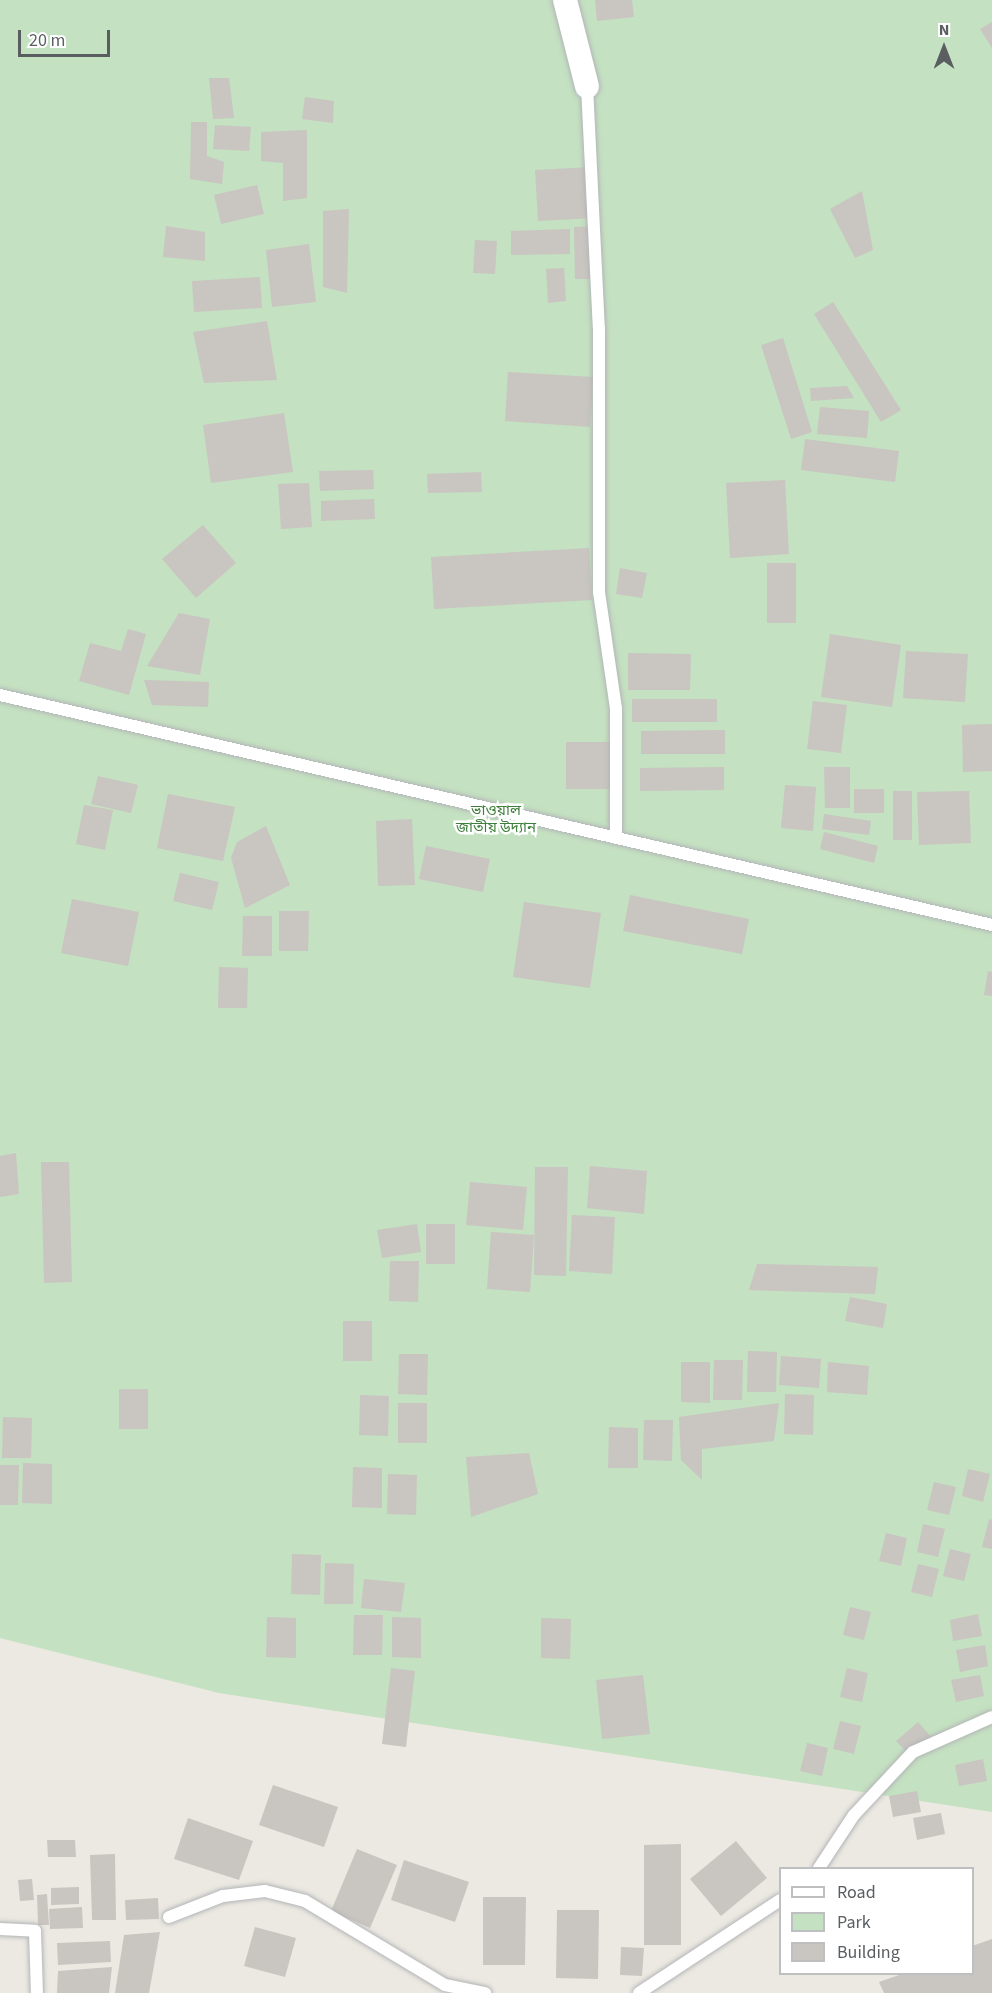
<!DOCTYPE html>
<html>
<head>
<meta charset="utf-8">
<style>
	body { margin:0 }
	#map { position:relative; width:992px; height:1993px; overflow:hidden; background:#ece9e2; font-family:"Source Sans 3","Noto Sans Bengali",sans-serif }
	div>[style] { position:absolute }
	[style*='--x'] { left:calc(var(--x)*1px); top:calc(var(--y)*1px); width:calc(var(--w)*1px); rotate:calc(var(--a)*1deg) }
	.green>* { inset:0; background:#c4e1c1 }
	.building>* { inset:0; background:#c9c5c1 }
	.roads { filter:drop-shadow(0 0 2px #b3b5b8) drop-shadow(0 0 2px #b3b5b8) }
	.lane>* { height:12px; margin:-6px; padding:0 6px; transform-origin:6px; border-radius:6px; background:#fff }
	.street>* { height:24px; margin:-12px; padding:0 12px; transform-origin:12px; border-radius:12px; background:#fff }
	span { translate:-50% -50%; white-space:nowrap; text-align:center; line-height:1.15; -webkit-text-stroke:5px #fff; paint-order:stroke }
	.park-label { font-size:15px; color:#3f7f3c }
	.legend { position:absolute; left:779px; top:1867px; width:195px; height:108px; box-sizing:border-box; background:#fff; border:2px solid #bdbfc0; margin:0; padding:8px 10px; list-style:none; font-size:18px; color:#5a5e61 }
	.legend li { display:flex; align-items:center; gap:12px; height:30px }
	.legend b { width:30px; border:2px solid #bdbfc0 }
	.north { position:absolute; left:914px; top:18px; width:60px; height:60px; -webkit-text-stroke:4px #fff; paint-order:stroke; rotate:0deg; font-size:16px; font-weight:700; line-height:24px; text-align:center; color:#5a5e61 }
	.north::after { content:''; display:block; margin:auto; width:21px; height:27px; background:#5a5e61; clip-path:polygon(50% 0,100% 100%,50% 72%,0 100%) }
	.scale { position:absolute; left:18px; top:30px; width:92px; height:27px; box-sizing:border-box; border:3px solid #5a5e61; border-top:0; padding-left:8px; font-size:18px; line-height:21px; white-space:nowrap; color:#5a5e61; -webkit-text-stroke:4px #fff; paint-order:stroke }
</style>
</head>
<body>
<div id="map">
	<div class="green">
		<i style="clip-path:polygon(0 0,992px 0,992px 1812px,219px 1693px,0 1638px)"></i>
	</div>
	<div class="building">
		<i style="clip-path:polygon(595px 0,632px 0,634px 17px,597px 21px)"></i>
		<i style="clip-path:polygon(992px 22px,992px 48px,980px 29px)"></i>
		<i style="clip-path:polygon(209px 78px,229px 78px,234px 118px,213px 119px)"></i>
		<i style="clip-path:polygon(305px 97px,334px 101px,333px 123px,302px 119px)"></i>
		<i style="clip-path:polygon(191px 122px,207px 122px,207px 156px,224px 162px,222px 184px,190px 179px)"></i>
		<i style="clip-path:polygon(215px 125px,251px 127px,249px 151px,213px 149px)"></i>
		<i style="clip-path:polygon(307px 130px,307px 198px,283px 201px,283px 163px,261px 161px,261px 132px)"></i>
		<i style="clip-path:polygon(591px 167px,594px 218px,538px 221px,535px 170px)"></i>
		<i style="clip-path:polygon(257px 185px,264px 214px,221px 224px,214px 195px)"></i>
		<i style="clip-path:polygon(862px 191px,873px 250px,855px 258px,830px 209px)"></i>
		<i style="clip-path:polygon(349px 209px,347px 293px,323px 287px,323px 211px)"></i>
		<i style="clip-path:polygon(166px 226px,205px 232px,205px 261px,163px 257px)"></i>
		<i style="clip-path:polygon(596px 226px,596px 279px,575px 279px,574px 227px)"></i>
		<i style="clip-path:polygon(570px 229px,570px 254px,511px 255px,511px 231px)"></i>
		<i style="clip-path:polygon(475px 240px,497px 241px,495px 274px,473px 273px)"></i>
		<i style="clip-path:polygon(309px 244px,316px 302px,272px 307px,266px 250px)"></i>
		<i style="clip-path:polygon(564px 268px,566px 301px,548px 303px,546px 269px)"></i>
		<i style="clip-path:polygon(260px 277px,262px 308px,194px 312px,192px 281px)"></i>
		<i style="clip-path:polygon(833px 302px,901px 410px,881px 422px,814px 314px)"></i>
		<i style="clip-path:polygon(267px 321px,277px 380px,204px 383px,193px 332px)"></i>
		<i style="clip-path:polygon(783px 338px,812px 432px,791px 439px,761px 345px)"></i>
		<i style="clip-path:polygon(508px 372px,593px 377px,590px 427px,505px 421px)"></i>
		<i style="clip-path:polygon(847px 386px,854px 398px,811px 401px,810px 388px)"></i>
		<i style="clip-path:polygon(820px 407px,869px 411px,867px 438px,817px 434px)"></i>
		<i style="clip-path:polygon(284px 413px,293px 472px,211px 483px,203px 425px)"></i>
		<i style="clip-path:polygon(805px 439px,899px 451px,895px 482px,801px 470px)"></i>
		<i style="clip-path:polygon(373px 470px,374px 489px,320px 491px,319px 471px)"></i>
		<i style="clip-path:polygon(481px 472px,482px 492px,428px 493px,427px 474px)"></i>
		<i style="clip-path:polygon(785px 480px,789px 554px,730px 558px,726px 483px)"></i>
		<i style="clip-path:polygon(309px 483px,312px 527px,281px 529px,278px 484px)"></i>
		<i style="clip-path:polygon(374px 499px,375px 519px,321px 521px,321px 501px)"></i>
		<i style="clip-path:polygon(203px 525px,236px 563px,196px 598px,162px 559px)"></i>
		<i style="clip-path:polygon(589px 548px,592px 600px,434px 609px,431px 557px)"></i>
		<i style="clip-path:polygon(767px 563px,796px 563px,796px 623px,767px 623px)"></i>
		<i style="clip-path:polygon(620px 568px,647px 573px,642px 598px,616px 594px)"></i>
		<i style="clip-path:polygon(179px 613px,210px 619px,200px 675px,147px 666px)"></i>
		<i style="clip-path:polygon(128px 629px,146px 634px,129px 695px,79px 681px,90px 643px,121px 651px)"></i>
		<i style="clip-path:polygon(830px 634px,901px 645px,892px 707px,821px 697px)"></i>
		<i style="clip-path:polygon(906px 651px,968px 654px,965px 702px,903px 698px)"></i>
		<i style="clip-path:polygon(628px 653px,691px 654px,690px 690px,628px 690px)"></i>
		<i style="clip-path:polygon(144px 680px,209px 682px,208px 707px,152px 705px)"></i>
		<i style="clip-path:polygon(632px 699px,717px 699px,717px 722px,632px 722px)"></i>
		<i style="clip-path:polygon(813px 701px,847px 705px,841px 753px,807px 749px)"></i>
		<i style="clip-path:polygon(992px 724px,992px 771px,963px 772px,962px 725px)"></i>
		<i style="clip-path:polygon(725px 730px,725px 754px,641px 754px,641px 731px)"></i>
		<i style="clip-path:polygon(566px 742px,619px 742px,619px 789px,566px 789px)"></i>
		<i style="clip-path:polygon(724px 767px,724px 790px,640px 791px,640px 768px)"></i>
		<i style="clip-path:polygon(824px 767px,850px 767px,850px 808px,825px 808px)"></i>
		<i style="clip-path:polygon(98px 776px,138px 785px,131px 813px,91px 804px)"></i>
		<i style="clip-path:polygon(785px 785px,816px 787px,813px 831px,781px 828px)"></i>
		<i style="clip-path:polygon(854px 789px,884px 789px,884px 813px,854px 813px)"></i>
		<i style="clip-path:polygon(893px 791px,912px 791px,912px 840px,893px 840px)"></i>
		<i style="clip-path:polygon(969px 791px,971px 843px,919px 845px,917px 792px)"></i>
		<i style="clip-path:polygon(168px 794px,235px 807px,223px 861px,157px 848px)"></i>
		<i style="clip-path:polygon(84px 805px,113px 810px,105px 850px,76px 844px)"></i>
		<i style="clip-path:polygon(824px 814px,871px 821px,869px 835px,822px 829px)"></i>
		<i style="clip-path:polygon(412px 819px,415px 885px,378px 886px,376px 821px)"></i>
		<i style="clip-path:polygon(266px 826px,290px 885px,245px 908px,231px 858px,237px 842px)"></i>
		<i style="clip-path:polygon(824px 832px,878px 846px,874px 863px,820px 849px)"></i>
		<i style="clip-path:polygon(426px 846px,490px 859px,483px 892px,419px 879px)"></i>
		<i style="clip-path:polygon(180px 873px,219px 882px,212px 910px,173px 901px)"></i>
		<i style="clip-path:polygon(630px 895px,749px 919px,742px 954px,623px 931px)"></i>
		<i style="clip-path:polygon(72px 899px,139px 912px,128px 966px,61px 953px)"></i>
		<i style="clip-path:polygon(524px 902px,601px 913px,590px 988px,513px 977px)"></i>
		<i style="clip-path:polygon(279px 911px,309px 911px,308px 951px,279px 951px)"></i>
		<i style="clip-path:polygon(243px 916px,272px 916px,272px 956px,242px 956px)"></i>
		<i style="clip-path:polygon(219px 967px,248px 968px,247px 1008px,218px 1008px)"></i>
		<i style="clip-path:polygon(988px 971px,992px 972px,992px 996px,984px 995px)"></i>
		<i style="clip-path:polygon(16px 1153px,19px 1194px,0 1197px,0 1156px)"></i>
		<i style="clip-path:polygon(41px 1162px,69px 1162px,72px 1282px,44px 1283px)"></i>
		<i style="clip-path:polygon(590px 1166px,647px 1171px,644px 1214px,587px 1208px)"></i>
		<i style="clip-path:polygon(535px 1167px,568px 1167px,566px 1276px,534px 1275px)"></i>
		<i style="clip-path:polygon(470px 1182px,527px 1187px,523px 1230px,466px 1225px)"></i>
		<i style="clip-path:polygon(572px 1215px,615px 1217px,612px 1274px,569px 1271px)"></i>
		<i style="clip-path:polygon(417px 1224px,421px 1252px,382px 1258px,377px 1230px)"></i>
		<i style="clip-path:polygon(426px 1224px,455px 1224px,455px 1264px,426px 1264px)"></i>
		<i style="clip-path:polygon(491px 1232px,534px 1235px,530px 1292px,487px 1289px)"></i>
		<i style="clip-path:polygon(390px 1261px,419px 1261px,418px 1302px,389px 1301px)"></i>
		<i style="clip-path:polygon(757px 1264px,878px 1267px,875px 1294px,749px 1290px)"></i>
		<i style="clip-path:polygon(850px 1297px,887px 1304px,883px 1328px,845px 1321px)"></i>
		<i style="clip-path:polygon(343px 1321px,372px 1321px,372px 1361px,343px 1361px)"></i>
		<i style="clip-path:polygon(748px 1351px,777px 1352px,776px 1392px,747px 1392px)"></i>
		<i style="clip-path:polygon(399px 1354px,428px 1354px,427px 1395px,398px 1394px)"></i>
		<i style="clip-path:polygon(781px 1356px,821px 1359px,819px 1388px,779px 1385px)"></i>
		<i style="clip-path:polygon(714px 1360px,743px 1360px,742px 1400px,713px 1400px)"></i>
		<i style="clip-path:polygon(681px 1362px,710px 1362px,710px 1403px,681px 1402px)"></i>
		<i style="clip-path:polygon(828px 1362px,869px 1366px,867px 1395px,827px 1392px)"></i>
		<i style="clip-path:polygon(119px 1389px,148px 1389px,148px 1429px,119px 1429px)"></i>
		<i style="clip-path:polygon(785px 1394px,814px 1395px,813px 1435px,784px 1434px)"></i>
		<i style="clip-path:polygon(360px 1395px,389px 1396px,388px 1436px,359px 1435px)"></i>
		<i style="clip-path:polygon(398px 1403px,427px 1403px,427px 1443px,398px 1443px)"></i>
		<i style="clip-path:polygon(779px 1403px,774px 1441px,702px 1449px,702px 1480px,681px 1460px,679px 1417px)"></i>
		<i style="clip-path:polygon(3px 1417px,32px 1418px,31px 1458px,2px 1458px)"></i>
		<i style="clip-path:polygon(644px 1420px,673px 1420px,672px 1461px,643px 1460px)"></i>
		<i style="clip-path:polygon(609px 1427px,638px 1428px,638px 1468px,608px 1468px)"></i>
		<i style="clip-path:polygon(529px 1453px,538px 1494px,471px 1517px,466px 1457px)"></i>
		<i style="clip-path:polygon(23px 1463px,52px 1464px,52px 1504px,22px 1503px)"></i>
		<i style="clip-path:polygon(0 1465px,19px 1465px,18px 1505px,0 1505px)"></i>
		<i style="clip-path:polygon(353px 1467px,382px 1468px,382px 1508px,352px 1507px)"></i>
		<i style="clip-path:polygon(968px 1469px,990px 1474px,983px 1502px,962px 1496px)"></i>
		<i style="clip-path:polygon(388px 1474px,417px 1475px,416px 1515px,387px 1514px)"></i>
		<i style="clip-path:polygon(934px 1482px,956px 1487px,949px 1515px,927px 1510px)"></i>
		<i style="clip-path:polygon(989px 1519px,992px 1520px,992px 1549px,982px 1547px)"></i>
		<i style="clip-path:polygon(923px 1524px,945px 1529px,938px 1557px,917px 1552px)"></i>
		<i style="clip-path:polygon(886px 1533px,907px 1538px,901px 1566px,879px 1561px)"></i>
		<i style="clip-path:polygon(950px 1549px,971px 1554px,964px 1581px,943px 1576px)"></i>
		<i style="clip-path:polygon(292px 1554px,321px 1555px,320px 1595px,291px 1594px)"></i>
		<i style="clip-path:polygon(325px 1563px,354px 1564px,353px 1604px,324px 1604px)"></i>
		<i style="clip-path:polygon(918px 1564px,939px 1569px,932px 1597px,911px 1592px)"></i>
		<i style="clip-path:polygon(364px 1579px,405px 1583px,401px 1612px,361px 1608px)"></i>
		<i style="clip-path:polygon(850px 1607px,871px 1612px,864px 1640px,843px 1635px)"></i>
		<i style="clip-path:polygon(978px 1614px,982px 1636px,953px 1641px,950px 1620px)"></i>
		<i style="clip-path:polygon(354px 1615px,383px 1615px,382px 1655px,353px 1655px)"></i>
		<i style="clip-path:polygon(267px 1617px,296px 1618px,296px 1658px,266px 1657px)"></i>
		<i style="clip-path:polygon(392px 1617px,421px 1618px,421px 1658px,392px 1657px)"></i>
		<i style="clip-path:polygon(541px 1618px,571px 1619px,570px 1659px,541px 1658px)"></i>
		<i style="clip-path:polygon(985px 1645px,988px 1666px,960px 1672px,956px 1650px)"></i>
		<i style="clip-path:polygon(391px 1668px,415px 1671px,406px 1747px,382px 1744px)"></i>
		<i style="clip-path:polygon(847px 1668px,868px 1673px,862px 1702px,840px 1697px)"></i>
		<i style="clip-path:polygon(643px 1675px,650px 1734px,602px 1739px,596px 1680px)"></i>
		<i style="clip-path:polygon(980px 1675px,984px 1696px,956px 1702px,951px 1680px)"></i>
		<i style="clip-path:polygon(840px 1721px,861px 1726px,854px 1754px,833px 1749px)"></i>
		<i style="clip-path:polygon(918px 1722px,932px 1738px,911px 1757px,896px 1741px)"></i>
		<i style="clip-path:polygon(807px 1743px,828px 1748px,822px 1776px,800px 1771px)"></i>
		<i style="clip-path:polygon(983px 1759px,987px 1781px,959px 1786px,955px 1765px)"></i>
		<i style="clip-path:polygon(273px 1785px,338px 1807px,324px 1847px,259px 1825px)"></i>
		<i style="clip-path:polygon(917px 1791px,921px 1812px,893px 1817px,889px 1796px)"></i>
		<i style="clip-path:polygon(941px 1813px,945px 1834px,917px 1840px,913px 1818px)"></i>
		<i style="clip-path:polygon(188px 1818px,253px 1841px,239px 1880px,174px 1859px)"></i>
		<i style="clip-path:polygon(47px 1840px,75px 1840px,76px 1857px,48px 1857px)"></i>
		<i style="clip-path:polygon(736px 1841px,767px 1878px,721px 1916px,690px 1879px)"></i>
		<i style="clip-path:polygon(681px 1844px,681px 1945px,644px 1945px,644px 1845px)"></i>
		<i style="clip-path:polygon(357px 1849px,397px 1865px,370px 1928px,331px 1911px)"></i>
		<i style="clip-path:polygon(115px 1854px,116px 1920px,92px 1920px,90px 1855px)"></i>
		<i style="clip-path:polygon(404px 1860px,469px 1882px,455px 1922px,391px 1900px)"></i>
		<i style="clip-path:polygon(32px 1879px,34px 1900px,20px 1901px,18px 1880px)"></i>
		<i style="clip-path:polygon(79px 1887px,79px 1904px,51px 1905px,51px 1888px)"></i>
		<i style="clip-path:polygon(47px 1894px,49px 1925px,38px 1925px,37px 1895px)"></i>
		<i style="clip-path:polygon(483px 1897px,526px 1897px,525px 1965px,483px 1965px)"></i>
		<i style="clip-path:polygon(158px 1898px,159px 1919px,126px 1920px,125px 1900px)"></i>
		<i style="clip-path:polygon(82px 1907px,83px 1928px,50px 1929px,49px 1909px)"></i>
		<i style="clip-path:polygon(557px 1910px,599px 1910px,598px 1979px,556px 1978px)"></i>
		<i style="clip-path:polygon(255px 1927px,296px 1938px,285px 1977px,244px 1966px)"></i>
		<i style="clip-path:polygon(160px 1932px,149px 1993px,115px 1993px,124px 1935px)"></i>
		<i style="clip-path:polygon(992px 1939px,992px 1993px,884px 1993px,879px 1982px,902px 1974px,972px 1974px,972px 1946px)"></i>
		<i style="clip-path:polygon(110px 1941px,111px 1962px,58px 1965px,57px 1943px)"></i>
		<i style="clip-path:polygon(621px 1947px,644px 1948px,642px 1976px,620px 1975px)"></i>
		<i style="clip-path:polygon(112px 1967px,109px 1993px,57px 1993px,58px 1971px)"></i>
	</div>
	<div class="roads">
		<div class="lane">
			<i style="--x:587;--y:86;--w:242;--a:87.2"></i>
			<i style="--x:599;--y:328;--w:264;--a:90"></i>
			<i style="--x:599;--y:592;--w:117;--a:81.7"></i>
			<i style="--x:616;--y:708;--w:130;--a:90"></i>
			<i style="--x:0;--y:695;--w:1018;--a:13.05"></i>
			<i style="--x:819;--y:1868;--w:64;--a:-56.6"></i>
			<i style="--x:854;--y:1815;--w:86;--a:-46.9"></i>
			<i style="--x:913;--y:1752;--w:86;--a:-23.9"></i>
			<i style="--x:169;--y:1917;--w:58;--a:-21.3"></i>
			<i style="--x:223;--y:1896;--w:42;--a:-6.8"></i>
			<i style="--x:265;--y:1891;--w:41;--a:14"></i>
			<i style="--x:305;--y:1901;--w:163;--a:31"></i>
			<i style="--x:445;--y:1985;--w:41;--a:11.3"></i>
			<i style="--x:0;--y:1929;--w:35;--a:3"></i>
			<i style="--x:35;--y:1931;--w:62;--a:88.2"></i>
			<i style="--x:639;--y:1993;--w:169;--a:-33.4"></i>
		</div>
		<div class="street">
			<i style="--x:565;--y:0;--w:89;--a:75.7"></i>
		</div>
	</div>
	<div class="park-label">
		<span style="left:496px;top:819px">ভাওয়াল<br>জাতীয় উদ্যান</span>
	</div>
	<ul class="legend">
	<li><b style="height:8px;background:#fff"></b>Road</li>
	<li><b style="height:16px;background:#c4e1c1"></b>Park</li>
	<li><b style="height:16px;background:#c9c5c1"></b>Building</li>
	</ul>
	<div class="north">N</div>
	<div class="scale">20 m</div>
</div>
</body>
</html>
